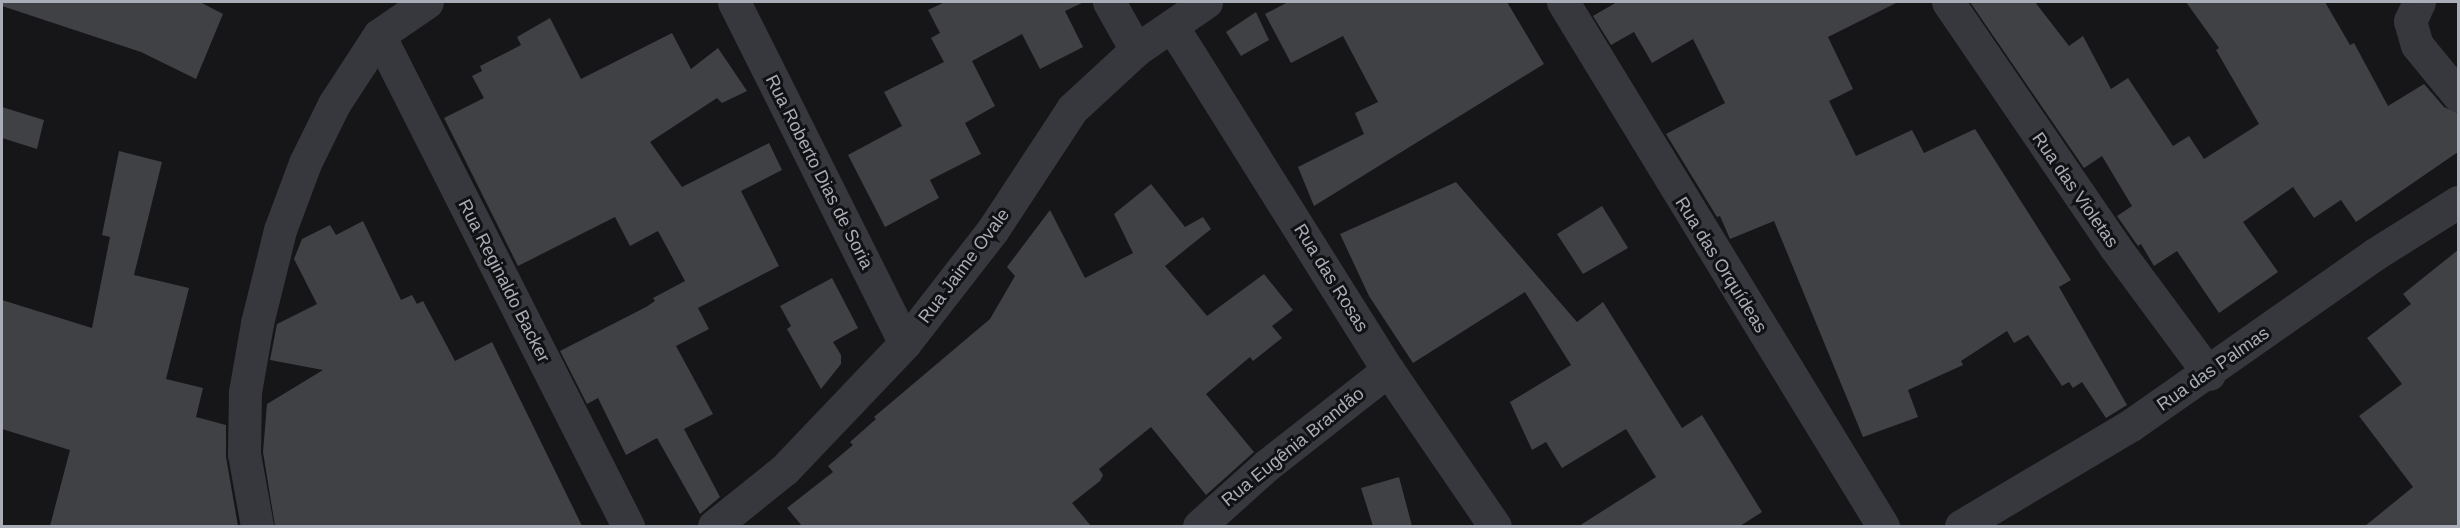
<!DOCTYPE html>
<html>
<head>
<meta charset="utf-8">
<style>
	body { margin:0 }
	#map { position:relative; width:2460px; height:528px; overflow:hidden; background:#161618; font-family:Arial,sans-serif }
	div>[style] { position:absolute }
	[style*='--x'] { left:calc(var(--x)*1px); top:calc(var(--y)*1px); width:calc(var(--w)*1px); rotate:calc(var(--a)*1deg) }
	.building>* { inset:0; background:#404145 }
	.street>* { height:33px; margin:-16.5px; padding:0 16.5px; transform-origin:16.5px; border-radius:16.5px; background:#37383d }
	span { translate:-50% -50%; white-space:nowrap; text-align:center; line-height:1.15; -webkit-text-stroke:6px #111113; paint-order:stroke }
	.street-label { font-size:18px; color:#a8adb8 }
	.frame { position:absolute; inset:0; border:3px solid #a8adb8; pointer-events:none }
</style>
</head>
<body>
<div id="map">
	<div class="building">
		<i style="clip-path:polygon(3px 2px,200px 2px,223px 14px,196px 79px,141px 52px,2px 6px)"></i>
		<i style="clip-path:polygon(945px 2px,1084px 2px,1065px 11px,1083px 47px,1040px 69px,1022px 34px,972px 61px,995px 106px,965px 123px,981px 154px,930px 180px,939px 198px,885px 227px,848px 155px,902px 126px,884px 92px,944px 62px,931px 38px,940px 33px,928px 10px)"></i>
		<i style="clip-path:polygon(1288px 2px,1507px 2px,1544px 64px,1314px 206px,1298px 167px,1364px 134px,1355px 113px,1378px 102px,1343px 36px,1291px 63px,1265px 14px)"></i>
		<i style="clip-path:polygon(1617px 2px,1898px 2px,1828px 37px,1853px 89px,1829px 101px,1856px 156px,1912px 130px,1924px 153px,1975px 129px,2071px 280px,2059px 287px,2127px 405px,2106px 418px,2082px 382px,2073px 388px,2069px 382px,2062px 386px,2028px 335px,2014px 343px,2007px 331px,1961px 361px,1963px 365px,1908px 390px,1918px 417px,1863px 437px,1774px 221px,1730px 239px,1720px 216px,1717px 217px,1666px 134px,1725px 103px,1693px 39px,1652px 63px,1634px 32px,1611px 45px,1593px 16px)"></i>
		<i style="clip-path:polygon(1970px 2px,2035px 2px,2069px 46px,2083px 36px,2111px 89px,2128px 78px,2173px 146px,2189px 136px,2204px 159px,2259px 124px,2216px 50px,2219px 48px,2186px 2px,2325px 2px,2350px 45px,2354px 43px,2388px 106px,2424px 84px,2444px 107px,2458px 113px,2458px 152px,2356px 222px,2341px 200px,2314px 218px,2293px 187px,2243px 222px,2278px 272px,2219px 313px,2177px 251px,2154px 266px,2141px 244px,2138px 246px,2117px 216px,2132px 206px,2102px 156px,2084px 168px)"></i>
		<i style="clip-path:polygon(1256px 12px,1269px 40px,1241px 56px,1226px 32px)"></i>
		<i style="clip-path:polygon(550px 18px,581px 79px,672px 33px,691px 69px,718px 48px,747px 91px,722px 103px,717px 98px,650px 142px,682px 187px,769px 143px,782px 170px,741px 191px,779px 266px,698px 308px,709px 329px,676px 346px,713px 414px,684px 429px,720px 497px,700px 514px,657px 438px,626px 455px,598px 398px,587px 404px,560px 351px,646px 307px,655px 301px,653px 298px,685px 281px,658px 231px,630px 246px,615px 217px,518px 266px,444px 118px,484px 98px,472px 76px,482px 71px,480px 66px,521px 45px,517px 37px)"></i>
		<i style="clip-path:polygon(2px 107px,44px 120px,37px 149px,2px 138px)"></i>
		<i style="clip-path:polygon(119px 151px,162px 162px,134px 275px,189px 288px,166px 379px,203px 388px,196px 417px,226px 425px,226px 457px,238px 526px,50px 526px,70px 450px,2px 429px,2px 300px,92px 328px,110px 237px,102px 235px)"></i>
		<i style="clip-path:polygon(1456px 182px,1577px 322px,1603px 302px,1682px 428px,1702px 415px,1762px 512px,1740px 526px,1579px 526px,1656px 477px,1626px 429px,1562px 468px,1546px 442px,1532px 450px,1510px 402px,1571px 365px,1525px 292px,1413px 363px,1369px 296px,1340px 234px)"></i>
		<i style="clip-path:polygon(1151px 184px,1185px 227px,1203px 217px,1211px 229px,1165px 266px,1207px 316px,1264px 274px,1293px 310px,1272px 326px,1282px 338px,1253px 361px,1250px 357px,1206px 394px,1254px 452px,1206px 495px,1151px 427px,1099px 469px,1103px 475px,1100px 481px,1072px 503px,1091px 526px,802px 526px,787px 508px,833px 472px,828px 466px,853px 445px,850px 442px,876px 419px,874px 417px,990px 319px,1015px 276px,1007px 267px,1050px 210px,1085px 278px,1133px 253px,1114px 214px)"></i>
		<i style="clip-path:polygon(1602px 206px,1628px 248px,1583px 274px,1557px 234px)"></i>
		<i style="clip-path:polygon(363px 221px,401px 300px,412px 295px,417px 304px,423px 301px,455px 361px,492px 342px,582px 526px,275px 526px,263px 452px,267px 404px,323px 370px,270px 360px,277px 324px,317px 304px,294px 259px,302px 239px,330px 225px,336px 235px)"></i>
		<i style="clip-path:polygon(2458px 250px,2458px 526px,2365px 526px,2413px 487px,2359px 416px,2402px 384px,2367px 338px,2411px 304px,2403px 294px)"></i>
		<i style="clip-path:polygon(832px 278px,858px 328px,833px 342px,841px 355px,841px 364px,821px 389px,787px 329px,791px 326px,780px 306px)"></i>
		<i style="clip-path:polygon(1399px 477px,1412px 526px,1373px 526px,1361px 488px)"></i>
	</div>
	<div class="street">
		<i style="--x:734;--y:2;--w:381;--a:63.4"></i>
		<i style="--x:1109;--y:2;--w:55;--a:60.6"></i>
		<i style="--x:1563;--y:2;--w:614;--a:58.59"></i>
		<i style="--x:1948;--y:2;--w:297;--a:55.7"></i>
		<i style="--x:2115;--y:247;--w:158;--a:53.5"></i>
		<i style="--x:2419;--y:2;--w:21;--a:115"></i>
		<i style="--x:2410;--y:21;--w:25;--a:74"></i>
		<i style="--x:2417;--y:45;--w:65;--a:50.6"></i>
		<i style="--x:1172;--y:26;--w:406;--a:57.9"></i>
		<i style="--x:1388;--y:370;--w:189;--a:55.6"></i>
		<i style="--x:379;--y:35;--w:551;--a:63.11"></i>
		<i style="--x:257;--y:526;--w:73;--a:-100.2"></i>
		<i style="--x:244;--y:454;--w:62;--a:-89.1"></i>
		<i style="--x:245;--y:392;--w:70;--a:-80.1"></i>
		<i style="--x:257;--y:323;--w:96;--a:-76.1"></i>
		<i style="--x:280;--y:230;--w:72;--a:-69.5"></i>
		<i style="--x:305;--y:163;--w:66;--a:-63.8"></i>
		<i style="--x:334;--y:104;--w:82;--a:-56.9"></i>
		<i style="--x:379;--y:35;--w:58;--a:-34.5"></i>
		<i style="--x:714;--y:526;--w:90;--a:-38.7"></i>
		<i style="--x:784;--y:470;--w:175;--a:-46.4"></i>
		<i style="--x:905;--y:343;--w:142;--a:-52.2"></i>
		<i style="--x:992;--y:231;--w:146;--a:-56.7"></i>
		<i style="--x:1072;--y:109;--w:87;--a:-42.7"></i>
		<i style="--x:1136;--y:50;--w:85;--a:-34.4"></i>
		<i style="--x:1199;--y:526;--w:91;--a:-41.9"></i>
		<i style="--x:1267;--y:465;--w:154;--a:-38.1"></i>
		<i style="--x:1961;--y:526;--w:198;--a:-30.7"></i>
		<i style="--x:2131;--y:425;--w:298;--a:-35"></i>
		<i style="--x:2375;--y:254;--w:98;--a:-32.1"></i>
	</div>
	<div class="street-label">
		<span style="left:819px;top:172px;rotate:63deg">Rua Roberto Dias de Soria</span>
		<span style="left:2075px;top:190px;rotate:55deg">Rua das Violetas</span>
		<span style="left:1721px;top:265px;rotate:58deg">Rua das Orquídeas</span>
		<span style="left:964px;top:266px;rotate:-53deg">Rua Jaime Ovale</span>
		<span style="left:1331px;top:278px;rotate:58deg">Rua das Rosas</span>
		<span style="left:504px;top:281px;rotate:63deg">Rua Reginaldo Backer</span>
		<span style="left:2213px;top:369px;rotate:-35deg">Rua das Palmas</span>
		<span style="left:1293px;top:447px;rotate:-39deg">Rua Eugênia Brandão</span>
	</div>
	<div class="frame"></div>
</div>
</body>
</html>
